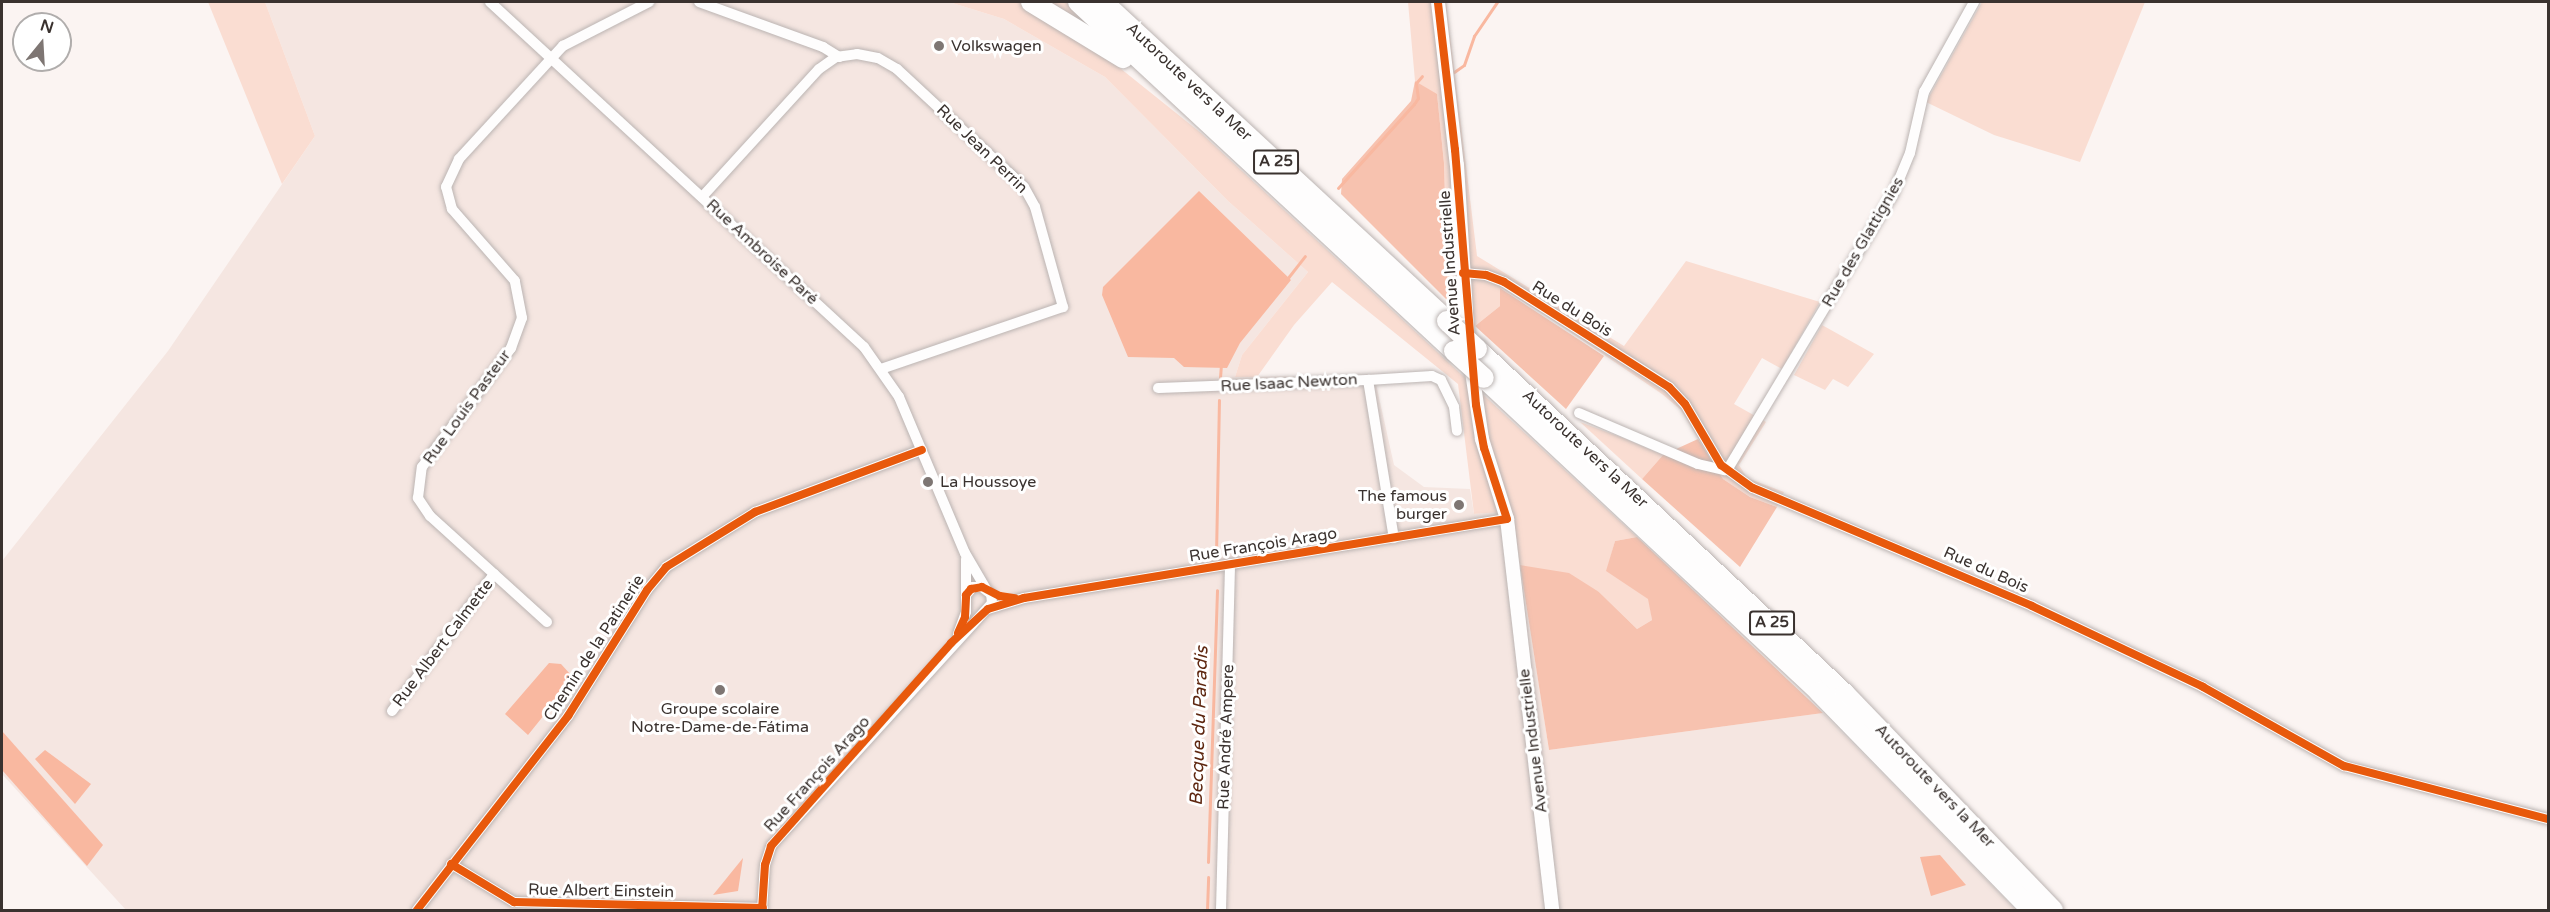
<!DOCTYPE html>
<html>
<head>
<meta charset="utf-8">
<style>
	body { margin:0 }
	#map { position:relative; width:2550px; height:912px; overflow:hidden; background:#fbf4f2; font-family:"Varela Round",sans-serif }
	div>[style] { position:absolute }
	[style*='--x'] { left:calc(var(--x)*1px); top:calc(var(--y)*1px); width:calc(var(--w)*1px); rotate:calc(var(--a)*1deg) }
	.built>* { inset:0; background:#f5e6e1 }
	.green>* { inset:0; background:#faddd2 }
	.forest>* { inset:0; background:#f7c2af }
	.water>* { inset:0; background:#f9b8a0 }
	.stream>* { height:3px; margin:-1.5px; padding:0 1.5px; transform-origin:1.5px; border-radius:1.5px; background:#f9b8a0 }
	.roads { filter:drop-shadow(0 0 2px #bbb4b2) drop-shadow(0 0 2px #bbb4b2) }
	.minor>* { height:10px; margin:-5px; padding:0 5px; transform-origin:5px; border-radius:5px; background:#fefdfd }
	.tertiary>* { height:14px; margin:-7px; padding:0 7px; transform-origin:7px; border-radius:7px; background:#fefdfd }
	.motorway>* { height:20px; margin:-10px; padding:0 10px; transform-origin:10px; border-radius:10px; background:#fefdfd }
	.bridges { filter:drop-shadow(0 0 2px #bbb4b2) drop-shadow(0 0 2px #bbb4b2) }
	.motorway-bridge>* { height:20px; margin:-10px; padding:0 10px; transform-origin:10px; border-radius:10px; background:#fefdfd }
	.cycleway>* { height:8px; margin:-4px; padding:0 4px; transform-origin:4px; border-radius:4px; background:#e8590c }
	.dots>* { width:16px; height:16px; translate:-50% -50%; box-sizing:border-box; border:3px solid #fff; border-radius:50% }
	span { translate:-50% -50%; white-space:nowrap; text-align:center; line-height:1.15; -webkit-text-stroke:6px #fff; paint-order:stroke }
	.shield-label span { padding:2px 4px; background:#fff; border:2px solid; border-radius:4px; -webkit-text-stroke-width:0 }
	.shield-label { font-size:15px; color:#3a322f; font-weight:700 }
	.poi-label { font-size:16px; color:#3a322f }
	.left { translate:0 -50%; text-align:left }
	.right { translate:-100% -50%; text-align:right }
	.street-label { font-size:16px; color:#3a322f }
	.water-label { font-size:18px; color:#5e2710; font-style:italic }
	.frame { position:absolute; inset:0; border:3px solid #3a322f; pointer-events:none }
	.north { position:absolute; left:12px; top:12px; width:60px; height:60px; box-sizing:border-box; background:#fff; border:2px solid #b0adac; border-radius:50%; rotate:18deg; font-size:16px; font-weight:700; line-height:24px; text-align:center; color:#3a322f }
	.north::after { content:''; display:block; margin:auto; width:21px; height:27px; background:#7e7673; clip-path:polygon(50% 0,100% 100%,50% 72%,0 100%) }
</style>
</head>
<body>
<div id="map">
	<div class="built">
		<i style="clip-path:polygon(265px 2px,949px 2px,1004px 19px,1105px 77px,1228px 201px,1308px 272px,1242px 355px,1235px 377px,1374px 375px,1394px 465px,1424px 487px,1470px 489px,1474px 514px,1512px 510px,1549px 750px,1823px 713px,2016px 910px,126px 910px,2px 774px,2px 561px,168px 351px,315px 136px)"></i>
	</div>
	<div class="green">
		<i style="clip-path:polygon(208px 2px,265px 2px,315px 136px,282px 184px)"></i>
		<i style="clip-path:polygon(949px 2px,1066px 2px,1091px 24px,1085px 40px,1201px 133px,1637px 537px,1615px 541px,1607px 570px,1649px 599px,1652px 620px,1637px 629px,1599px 592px,1520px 565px,1512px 511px,1474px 514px,1458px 384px,1332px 282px,1294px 325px,1257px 377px,1235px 377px,1242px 355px,1308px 272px,1228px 201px,1105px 77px,1004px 19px)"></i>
		<i style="clip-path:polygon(1408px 2px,1446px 2px,1477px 256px,1624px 346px,1686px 261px,1820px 302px,1782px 369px,1762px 358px,1734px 404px,1766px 422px,1739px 465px,1747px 478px,1784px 492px,1777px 507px,1750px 497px,1723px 479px,1681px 410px,1662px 394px,1545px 315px,1500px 288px,1500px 306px,1475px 326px,1448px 301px,1444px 163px,1437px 95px,1415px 81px)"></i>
		<i style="clip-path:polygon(1982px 2px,2145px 2px,2080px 162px,1994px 135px,1926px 102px)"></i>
		<i style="clip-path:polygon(1822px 325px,1874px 354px,1848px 387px,1833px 379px,1825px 390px,1794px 375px)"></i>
		<i style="clip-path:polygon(1580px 422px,1623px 438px,1663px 455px,1642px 479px)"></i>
	</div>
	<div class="forest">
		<i style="clip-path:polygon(1415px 81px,1437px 94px,1444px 163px,1448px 301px,1341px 194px,1342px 179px,1411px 101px)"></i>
		<i style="clip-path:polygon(1500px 288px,1604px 356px,1566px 409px,1475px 326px,1500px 306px)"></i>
		<i style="clip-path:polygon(1698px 439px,1723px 479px,1750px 497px,1777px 507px,1740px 567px,1642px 479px,1663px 455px)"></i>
		<i style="clip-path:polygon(1637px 537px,1823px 713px,1549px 750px,1520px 565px,1569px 573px,1599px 592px,1637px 629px,1652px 620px,1648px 599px,1606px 571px,1615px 541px)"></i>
	</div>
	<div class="water">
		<i style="clip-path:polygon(1199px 191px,1291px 280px,1240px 343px,1227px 368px,1184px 367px,1174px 358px,1128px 357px,1102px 295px,1103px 287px)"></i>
		<i style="clip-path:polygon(549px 663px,561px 664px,571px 675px,563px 682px,567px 686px,561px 694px,528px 735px,505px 714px)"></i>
		<i style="clip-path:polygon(2px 731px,103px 845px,87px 866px,2px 770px)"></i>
		<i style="clip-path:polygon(45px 750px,91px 784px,75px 804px,35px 759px)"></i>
		<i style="clip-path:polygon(1940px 855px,1966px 885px,1931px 896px,1920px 857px)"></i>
		<i style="clip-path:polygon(743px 858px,738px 891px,713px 895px)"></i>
	</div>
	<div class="stream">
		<i style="--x:1454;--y:72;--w:12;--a:-35"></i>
		<i style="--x:1464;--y:65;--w:31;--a:-71"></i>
		<i style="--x:1474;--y:36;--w:41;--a:-55.9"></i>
		<i style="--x:1338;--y:188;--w:113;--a:-47.9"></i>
		<i style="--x:1414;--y:104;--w:7;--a:-56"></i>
		<i style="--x:1418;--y:98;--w:15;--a:-98"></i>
		<i style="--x:1416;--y:83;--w:9;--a:-49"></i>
		<i style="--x:1287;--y:279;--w:29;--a:-52"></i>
		<i style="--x:1220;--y:378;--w:13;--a:-86"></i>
		<i style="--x:1216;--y:555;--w:155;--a:-88.9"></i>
		<i style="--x:1208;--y:862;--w:272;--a:-88.1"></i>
		<i style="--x:1207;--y:910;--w:33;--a:-88"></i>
	</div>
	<div class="roads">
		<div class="minor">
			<i style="--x:490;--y:2;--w:509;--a:42.69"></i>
			<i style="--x:864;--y:347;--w:61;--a:55"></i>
			<i style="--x:899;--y:397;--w:169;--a:67.1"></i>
			<i style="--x:965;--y:553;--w:42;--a:59.7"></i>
			<i style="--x:699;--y:2;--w:132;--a:19.9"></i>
			<i style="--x:823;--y:47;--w:19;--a:32"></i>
			<i style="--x:702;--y:197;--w:173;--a:-47.6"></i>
			<i style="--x:819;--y:69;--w:21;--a:-35"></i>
			<i style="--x:836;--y:57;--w:21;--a:-8"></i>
			<i style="--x:857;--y:54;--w:21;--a:11"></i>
			<i style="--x:878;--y:58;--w:22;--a:30"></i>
			<i style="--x:897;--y:69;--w:173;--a:42.9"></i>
			<i style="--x:1024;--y:187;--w:23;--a:61"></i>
			<i style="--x:1035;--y:207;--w:104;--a:74.4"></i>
			<i style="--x:1063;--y:307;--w:192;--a:161.2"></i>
			<i style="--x:1463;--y:273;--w:23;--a:5"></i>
			<i style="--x:1486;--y:275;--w:19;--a:21"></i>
			<i style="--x:1504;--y:282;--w:196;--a:32.5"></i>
			<i style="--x:1669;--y:387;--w:23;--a:47"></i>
			<i style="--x:1685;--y:404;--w:71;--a:59.5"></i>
			<i style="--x:1721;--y:465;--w:39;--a:36"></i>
			<i style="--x:1753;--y:488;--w:303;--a:22.9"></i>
			<i style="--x:2032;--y:606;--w:189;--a:25.3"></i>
			<i style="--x:2203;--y:687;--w:162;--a:29.3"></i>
			<i style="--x:2344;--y:766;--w:211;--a:14.6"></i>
			<i style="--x:1368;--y:380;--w:64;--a:-3.6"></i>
			<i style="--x:1432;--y:376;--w:10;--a:24"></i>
			<i style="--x:1441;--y:380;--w:30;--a:64"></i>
			<i style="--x:1454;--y:407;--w:24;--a:83"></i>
			<i style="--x:1158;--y:388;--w:210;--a:-2.2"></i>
			<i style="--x:1368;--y:380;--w:160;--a:80.7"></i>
			<i style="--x:1579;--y:413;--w:129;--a:23.2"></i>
			<i style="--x:1698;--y:464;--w:28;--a:13"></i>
			<i style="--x:1725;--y:470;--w:5;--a:-37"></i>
			<i style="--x:1729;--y:467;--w:318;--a:-59"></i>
			<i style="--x:1893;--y:194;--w:44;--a:-67.5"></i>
			<i style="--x:1910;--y:153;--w:63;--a:-77.1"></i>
			<i style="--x:1924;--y:92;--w:103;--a:-60.9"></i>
			<i style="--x:988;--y:609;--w:38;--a:-17"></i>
			<i style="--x:1024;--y:598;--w:489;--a:-9.3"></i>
			<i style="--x:547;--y:622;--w:158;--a:-137.8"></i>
			<i style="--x:430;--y:516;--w:22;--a:-124"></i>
			<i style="--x:418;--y:498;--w:31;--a:-83"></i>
			<i style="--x:422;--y:467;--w:149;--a:-53.2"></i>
			<i style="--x:511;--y:348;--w:32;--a:-70"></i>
			<i style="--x:522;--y:318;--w:38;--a:-101"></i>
			<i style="--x:515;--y:281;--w:96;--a:-131.2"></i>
			<i style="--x:452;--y:209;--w:23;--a:-105"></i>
			<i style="--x:446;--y:187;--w:31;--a:-65"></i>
			<i style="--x:459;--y:159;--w:154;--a:-47.4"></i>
			<i style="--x:563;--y:46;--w:97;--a:-27.1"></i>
			<i style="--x:958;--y:634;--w:23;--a:-70"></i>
			<i style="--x:966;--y:612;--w:53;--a:-90"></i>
			<i style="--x:392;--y:711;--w:171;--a:-53.3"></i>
			<i style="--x:451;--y:864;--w:74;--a:31.1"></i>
			<i style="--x:514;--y:902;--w:249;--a:1.4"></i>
			<i style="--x:417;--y:910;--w:246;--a:-52.1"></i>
			<i style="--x:568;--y:716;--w:149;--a:-57.9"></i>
			<i style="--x:647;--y:590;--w:30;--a:-50"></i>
			<i style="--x:666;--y:567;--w:105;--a:-31.7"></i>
			<i style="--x:755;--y:512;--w:178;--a:-20.4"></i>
			<i style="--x:762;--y:910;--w:45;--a:-86.2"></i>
			<i style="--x:765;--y:865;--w:20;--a:-72"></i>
			<i style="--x:771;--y:846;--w:328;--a:-47.7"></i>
			<i style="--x:992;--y:603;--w:9;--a:-96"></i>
			<i style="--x:991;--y:594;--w:11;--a:-142"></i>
			<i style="--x:982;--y:587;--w:9;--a:180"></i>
			<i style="--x:973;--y:587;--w:11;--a:131"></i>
			<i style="--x:1221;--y:910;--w:346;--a:-88.5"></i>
		</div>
		<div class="tertiary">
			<i style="--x:1438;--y:2;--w:164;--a:83.4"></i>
			<i style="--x:1457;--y:165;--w:178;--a:86.5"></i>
			<i style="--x:1471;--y:365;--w:75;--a:81.5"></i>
			<i style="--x:1482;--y:439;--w:84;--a:72.6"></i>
			<i style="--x:1507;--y:519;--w:394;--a:83.4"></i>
		</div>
		<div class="motorway">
			<i style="--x:1031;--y:2;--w:108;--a:31.3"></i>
			<i style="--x:1078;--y:2;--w:513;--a:42.87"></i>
			<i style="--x:1103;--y:2;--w:469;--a:42.8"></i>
			<i style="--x:1477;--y:349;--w:504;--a:43.15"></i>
			<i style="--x:1845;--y:694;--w:300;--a:46.1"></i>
			<i style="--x:1484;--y:378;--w:459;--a:43.1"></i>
			<i style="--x:1819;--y:692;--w:305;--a:45.7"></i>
		</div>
	</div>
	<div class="bridges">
		<div class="motorway-bridge">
			<i style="--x:1447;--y:321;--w:41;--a:43"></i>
			<i style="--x:1454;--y:351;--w:40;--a:42"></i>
		</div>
	</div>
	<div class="cycleway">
		<i style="--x:1463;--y:273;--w:23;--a:5"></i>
		<i style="--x:1486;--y:275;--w:19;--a:21"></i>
		<i style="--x:1504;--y:282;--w:196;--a:32.5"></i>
		<i style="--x:1669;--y:387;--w:23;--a:47"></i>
		<i style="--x:1685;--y:404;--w:71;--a:59.5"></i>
		<i style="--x:1721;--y:465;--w:39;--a:36"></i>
		<i style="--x:1753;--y:488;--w:303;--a:22.9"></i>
		<i style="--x:2032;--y:606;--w:189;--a:25.3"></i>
		<i style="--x:2203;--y:687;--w:162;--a:29.3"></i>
		<i style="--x:2344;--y:766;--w:211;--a:14.6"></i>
		<i style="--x:958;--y:633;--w:17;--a:-66"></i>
		<i style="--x:965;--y:617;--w:22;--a:-87"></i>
		<i style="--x:966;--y:595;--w:8;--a:-50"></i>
		<i style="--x:971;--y:589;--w:11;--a:-10"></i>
		<i style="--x:982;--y:587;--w:20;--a:27"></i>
		<i style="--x:1000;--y:596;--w:15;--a:8"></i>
		<i style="--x:451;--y:864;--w:74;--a:31.1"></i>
		<i style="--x:514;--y:902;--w:249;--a:1.4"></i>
		<i style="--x:417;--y:910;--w:246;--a:-52.1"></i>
		<i style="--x:568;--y:716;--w:149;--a:-57.9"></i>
		<i style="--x:647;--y:590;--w:30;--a:-50"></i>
		<i style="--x:666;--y:567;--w:105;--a:-31.7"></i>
		<i style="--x:755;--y:512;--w:178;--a:-20.4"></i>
		<i style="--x:762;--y:910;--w:45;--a:-86.2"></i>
		<i style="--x:765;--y:865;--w:20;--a:-72"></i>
		<i style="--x:771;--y:846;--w:271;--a:-48.4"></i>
		<i style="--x:951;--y:643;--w:50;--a:-42.6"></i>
		<i style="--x:988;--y:609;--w:38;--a:-17"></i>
		<i style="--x:1024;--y:598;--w:489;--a:-9.3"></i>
		<i style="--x:1507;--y:519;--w:75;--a:-107.9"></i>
		<i style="--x:1484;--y:448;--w:44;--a:-100.5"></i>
		<i style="--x:1476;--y:405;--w:256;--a:-94.7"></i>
		<i style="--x:1455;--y:150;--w:149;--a:-96.6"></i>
	</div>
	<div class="dots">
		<i style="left:939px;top:46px;background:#7e7673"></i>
		<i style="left:928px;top:482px;background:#7e7673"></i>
		<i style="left:1459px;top:505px;background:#7e7673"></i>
		<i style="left:720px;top:690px;background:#7e7673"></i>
	</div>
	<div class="shield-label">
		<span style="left:1276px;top:162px">A 25</span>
		<span style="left:1772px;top:623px">A 25</span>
	</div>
	<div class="poi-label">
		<span class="left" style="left:951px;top:46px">Volkswagen</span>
		<span class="left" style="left:940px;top:482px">La Houssoye</span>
		<span class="right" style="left:1447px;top:505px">The famous<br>burger</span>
		<span style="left:720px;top:718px">Groupe scolaire<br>Notre-Dame-de-Fátima</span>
	</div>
	<div class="street-label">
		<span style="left:1189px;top:82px;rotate:43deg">Autoroute vers la Mer</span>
		<span style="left:982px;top:149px;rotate:44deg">Rue Jean Perrin</span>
		<span style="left:1863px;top:242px;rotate:-60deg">Rue des Glattignies</span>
		<span style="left:762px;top:252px;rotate:43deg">Rue Ambroise Paré</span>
		<span style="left:1450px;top:263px;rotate:-94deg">Avenue Industrielle</span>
		<span style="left:1572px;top:309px;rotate:32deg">Rue du Bois</span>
		<span style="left:1289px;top:383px;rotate:-3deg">Rue Isaac Newton</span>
		<span style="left:467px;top:407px;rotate:-54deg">Rue Louis Pasteur</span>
		<span style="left:1585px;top:449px;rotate:43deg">Autoroute vers la Mer</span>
		<span style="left:1263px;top:545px;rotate:-9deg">Rue François Arago</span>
		<span style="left:1986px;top:570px;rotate:24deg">Rue du Bois</span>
		<span style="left:443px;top:643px;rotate:-53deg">Rue Albert Calmette</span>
		<span style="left:594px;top:648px;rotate:-57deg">Chemin de la Patinerie</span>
		<span style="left:1226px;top:737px;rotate:-88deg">Rue André Ampere</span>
		<span style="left:1533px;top:741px;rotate:-97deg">Avenue Industrielle</span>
		<span style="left:817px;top:774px;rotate:-48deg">Rue François Arago</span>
		<span style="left:1935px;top:786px;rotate:46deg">Autoroute vers la Mer</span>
		<span style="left:601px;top:891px;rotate:1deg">Rue Albert Einstein</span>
	</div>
	<div class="water-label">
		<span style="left:1199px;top:726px;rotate:-88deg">Becque du Paradis</span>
	</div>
	<div class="frame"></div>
	<div class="north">N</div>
</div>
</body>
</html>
